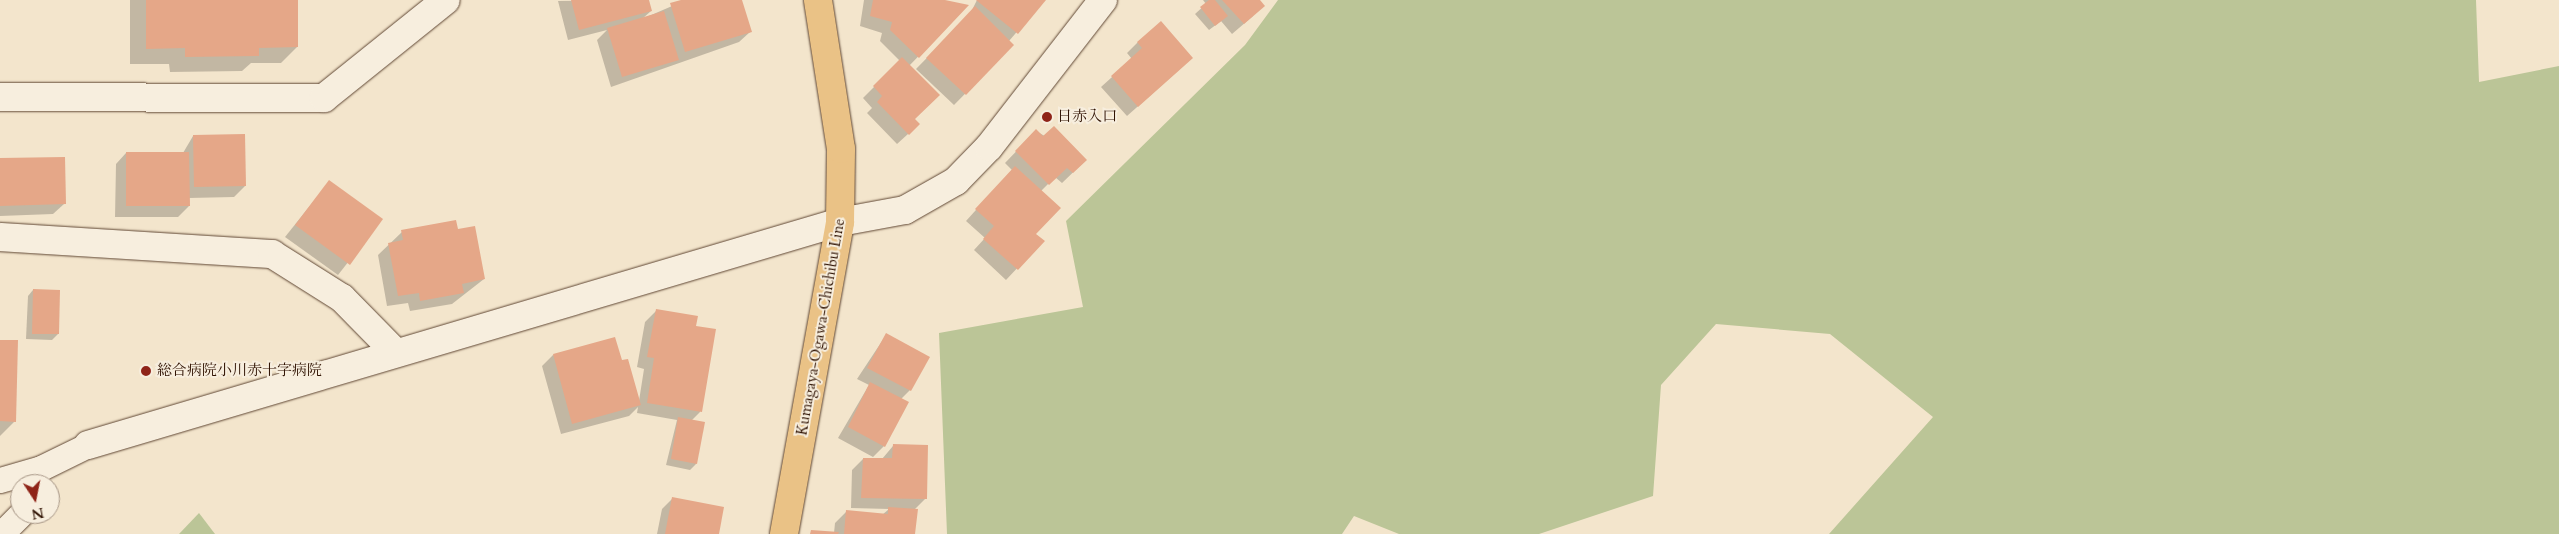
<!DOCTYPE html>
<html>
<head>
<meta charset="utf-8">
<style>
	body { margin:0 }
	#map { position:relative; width:2559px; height:534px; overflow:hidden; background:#f3e5cc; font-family:Cardo,"Noto Serif JP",serif }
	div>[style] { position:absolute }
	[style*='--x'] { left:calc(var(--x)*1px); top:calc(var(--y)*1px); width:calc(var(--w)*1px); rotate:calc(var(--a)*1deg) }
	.green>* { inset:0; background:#bbc597 }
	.shadow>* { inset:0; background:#0003 }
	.building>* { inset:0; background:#e5a788 }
	.roads { filter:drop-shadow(0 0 1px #604734) drop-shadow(0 0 1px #604734) }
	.service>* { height:25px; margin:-12.5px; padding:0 12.5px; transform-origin:12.5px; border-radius:12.5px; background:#f7eede }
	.minor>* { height:28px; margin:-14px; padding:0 14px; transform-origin:14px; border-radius:14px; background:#f7eede }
	.tertiary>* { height:28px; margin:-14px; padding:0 14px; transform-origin:14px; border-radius:14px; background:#f7eede }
	.primary>* { height:28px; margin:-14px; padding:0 14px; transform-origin:14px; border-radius:14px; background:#eac286 }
	.dots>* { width:14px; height:14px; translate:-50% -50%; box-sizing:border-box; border:2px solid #f7eede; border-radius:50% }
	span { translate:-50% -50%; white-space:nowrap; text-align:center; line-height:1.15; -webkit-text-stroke:4px #f7eede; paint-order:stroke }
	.poi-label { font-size:15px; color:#2f1202 }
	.left { translate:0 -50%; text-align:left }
	.street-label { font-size:15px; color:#2f1202 }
	.north { position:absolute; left:10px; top:474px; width:50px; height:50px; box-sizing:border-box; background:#f7eede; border:1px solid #a79686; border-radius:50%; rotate:169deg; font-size:14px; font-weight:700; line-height:20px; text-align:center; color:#2f1202 }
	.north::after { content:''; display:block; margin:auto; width:18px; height:22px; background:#8f2418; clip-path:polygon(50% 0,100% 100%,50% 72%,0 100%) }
</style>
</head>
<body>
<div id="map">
	<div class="green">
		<i style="clip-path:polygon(1278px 0,2476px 0,2479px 82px,2559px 66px,2559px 534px,1829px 534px,1933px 417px,1830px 334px,1716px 324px,1661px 385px,1653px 496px,1539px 534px,1399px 534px,1354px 516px,1342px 534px,947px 534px,939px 333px,1083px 307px,1066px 221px,1245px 45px)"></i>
		<i style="clip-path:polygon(199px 513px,215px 534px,179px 534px)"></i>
	</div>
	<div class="shadow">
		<i style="clip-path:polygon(130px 0,297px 0,297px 47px,281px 63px,251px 63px,242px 71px,170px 72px,169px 64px,130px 64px)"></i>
		<i style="clip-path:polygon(648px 0,651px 11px,642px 19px,686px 0,741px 0,750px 32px,739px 42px,611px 87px,597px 40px,607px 30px,568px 40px,558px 1px)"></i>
		<i style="clip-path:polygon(864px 0,938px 0,967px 6px,909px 66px,913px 119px,919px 124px,897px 144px,867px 113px,872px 108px,863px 98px,900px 61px,880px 41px,882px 33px,860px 26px)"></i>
		<i style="clip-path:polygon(977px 0,1044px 0,1009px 41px,1013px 45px,954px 105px,916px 69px,970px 14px)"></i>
		<i style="clip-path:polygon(1203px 0,1259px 0,1253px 16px,1232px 34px,1221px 21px,1209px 30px,1195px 14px,1206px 4px)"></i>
		<i style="clip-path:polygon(1138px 42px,1181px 68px,1127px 116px,1101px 87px,1132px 59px,1127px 53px)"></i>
		<i style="clip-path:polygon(1036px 131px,1086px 160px,1062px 183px,1055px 177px,1041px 191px,1035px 234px,1043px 241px,1006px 280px,974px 250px,985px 238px,966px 221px,1012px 170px,1005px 163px)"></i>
		<i style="clip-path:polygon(193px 136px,245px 186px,234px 197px,189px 198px,189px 206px,178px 217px,115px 217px,116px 164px,126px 153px,183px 153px)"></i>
		<i style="clip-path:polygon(0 160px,64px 204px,53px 214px,0 216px)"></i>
		<i style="clip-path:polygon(329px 182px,381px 220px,338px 275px,285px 237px)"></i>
		<i style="clip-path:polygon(457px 231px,484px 279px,452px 304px,410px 311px,408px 303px,387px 306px,378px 255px,402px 232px)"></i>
		<i style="clip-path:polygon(33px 290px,58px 334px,52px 340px,26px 339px,28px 296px)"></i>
		<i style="clip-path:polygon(656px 311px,695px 327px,700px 412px,691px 421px,696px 464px,690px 470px,666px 465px,677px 420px,637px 413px,638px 407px,629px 416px,561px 434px,542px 366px,553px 355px,621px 362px,639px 401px,644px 369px,637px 367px,645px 322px)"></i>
		<i style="clip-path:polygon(886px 335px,910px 390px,901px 399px,884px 446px,873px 457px,838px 438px,869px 385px,857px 379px)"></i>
		<i style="clip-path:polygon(0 341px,15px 421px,0 436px)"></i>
		<i style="clip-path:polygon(893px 446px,926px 498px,914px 510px,914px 534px,809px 534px,834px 533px,835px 523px,846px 512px,882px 515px,889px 509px,851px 508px,852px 470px,863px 459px,882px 459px)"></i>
		<i style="clip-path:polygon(673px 498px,717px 534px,657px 534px,662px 509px)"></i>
	</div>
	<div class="building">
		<i style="clip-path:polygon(146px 0,298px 0,298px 47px,259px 48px,259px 56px,185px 57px,185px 48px,146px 49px)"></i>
		<i style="clip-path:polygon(571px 0,649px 0,652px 11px,579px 30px)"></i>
		<i style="clip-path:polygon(681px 0,742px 0,752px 32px,685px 52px,670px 3px)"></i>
		<i style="clip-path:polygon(873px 0,945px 0,969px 5px,919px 58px,890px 30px,892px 22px,870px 16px)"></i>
		<i style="clip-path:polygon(976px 0,1046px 0,1018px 34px)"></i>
		<i style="clip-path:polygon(1209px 0,1215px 0,1228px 16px,1215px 26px,1200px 7px)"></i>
		<i style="clip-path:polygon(1222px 0,1260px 0,1265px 6px,1244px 24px)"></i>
		<i style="clip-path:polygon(975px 6px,1014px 45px,966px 95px,926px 58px)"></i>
		<i style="clip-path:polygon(664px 11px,679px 60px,622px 77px,607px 28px)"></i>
		<i style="clip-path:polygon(1161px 21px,1193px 58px,1138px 107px,1111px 76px,1142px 48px,1137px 42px)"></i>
		<i style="clip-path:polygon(902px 57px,940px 95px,915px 119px,920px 124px,909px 135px,877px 102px,882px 96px,873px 86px)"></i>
		<i style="clip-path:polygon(1054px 126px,1087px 160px,1073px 173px,1067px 168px,1049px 185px,1015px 151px,1036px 129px,1043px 136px)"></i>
		<i style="clip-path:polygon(245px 134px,246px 186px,194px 187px,193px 135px)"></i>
		<i style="clip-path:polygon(126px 152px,189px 152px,190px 206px,126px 206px)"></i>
		<i style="clip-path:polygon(65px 157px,66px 204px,0 206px,0 158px)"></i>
		<i style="clip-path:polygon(1015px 166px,1061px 208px,1036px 234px,1045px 241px,1018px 270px,983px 239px,994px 226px,975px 209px)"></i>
		<i style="clip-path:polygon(329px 180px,383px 219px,350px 265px,295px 225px)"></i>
		<i style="clip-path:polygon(456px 220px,458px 229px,475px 226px,485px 279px,462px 284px,464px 293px,420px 301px,419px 293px,398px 296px,388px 243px,403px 240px,401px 230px)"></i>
		<i style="clip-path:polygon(33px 289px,60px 290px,59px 334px,32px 334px)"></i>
		<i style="clip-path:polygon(656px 309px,698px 316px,696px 326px,716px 329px,702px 412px,647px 403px,654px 358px,647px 357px)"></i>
		<i style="clip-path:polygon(886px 333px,930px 357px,911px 391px,867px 368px)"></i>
		<i style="clip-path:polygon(615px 337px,622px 360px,628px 359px,641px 405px,572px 424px,553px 354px)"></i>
		<i style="clip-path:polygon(0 340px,18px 340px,16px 422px,0 421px)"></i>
		<i style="clip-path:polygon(870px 382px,909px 402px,885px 447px,848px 427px)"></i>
		<i style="clip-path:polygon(678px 417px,705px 422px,697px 464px,671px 459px)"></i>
		<i style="clip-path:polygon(893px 444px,928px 445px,927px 499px,861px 498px,863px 458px,892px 458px)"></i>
		<i style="clip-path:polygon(672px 497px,724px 507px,719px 534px,665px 534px)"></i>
		<i style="clip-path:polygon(888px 507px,918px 509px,915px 534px,844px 534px,846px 510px,888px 514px)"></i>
		<i style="clip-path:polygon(811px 530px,839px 532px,838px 534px,810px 534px)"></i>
	</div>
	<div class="roads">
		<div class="service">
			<i style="--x:0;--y:480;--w:43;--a:-16.3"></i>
			<i style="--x:41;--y:468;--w:52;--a:-26.1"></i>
			<i style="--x:1;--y:534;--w:28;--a:-45"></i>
		</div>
		<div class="minor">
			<i style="--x:0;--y:97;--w:324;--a:0.2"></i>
			<i style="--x:324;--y:98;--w:156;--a:-38.8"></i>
			<i style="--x:0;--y:237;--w:273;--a:3.6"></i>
			<i style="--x:272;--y:254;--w:83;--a:32.2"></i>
			<i style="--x:342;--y:298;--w:76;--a:45.5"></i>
			<i style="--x:88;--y:445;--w:784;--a:-16.52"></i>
		</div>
		<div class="tertiary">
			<i style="--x:840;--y:222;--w:66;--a:-10.5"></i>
			<i style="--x:905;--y:210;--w:59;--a:-29.6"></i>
			<i style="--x:956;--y:181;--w:47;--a:-45.9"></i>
			<i style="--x:989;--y:147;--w:186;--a:-52.2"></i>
		</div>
		<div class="primary">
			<i style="--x:784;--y:534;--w:317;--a:-79.8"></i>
			<i style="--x:840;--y:222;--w:73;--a:-89.2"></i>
			<i style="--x:841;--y:149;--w:151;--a:-98.8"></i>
		</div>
	</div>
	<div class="dots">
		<i style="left:1047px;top:117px;background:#8f2418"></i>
		<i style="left:146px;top:371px;background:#8f2418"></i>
	</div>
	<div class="poi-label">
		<span class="left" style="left:1057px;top:117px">日赤入口</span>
		<span class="left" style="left:157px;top:371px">総合病院小川赤十字病院</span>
	</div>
	<div class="street-label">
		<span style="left:821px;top:327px;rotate:-80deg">Kumagaya-Ogawa-Chichibu Line</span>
	</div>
	<div class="north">N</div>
</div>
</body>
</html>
